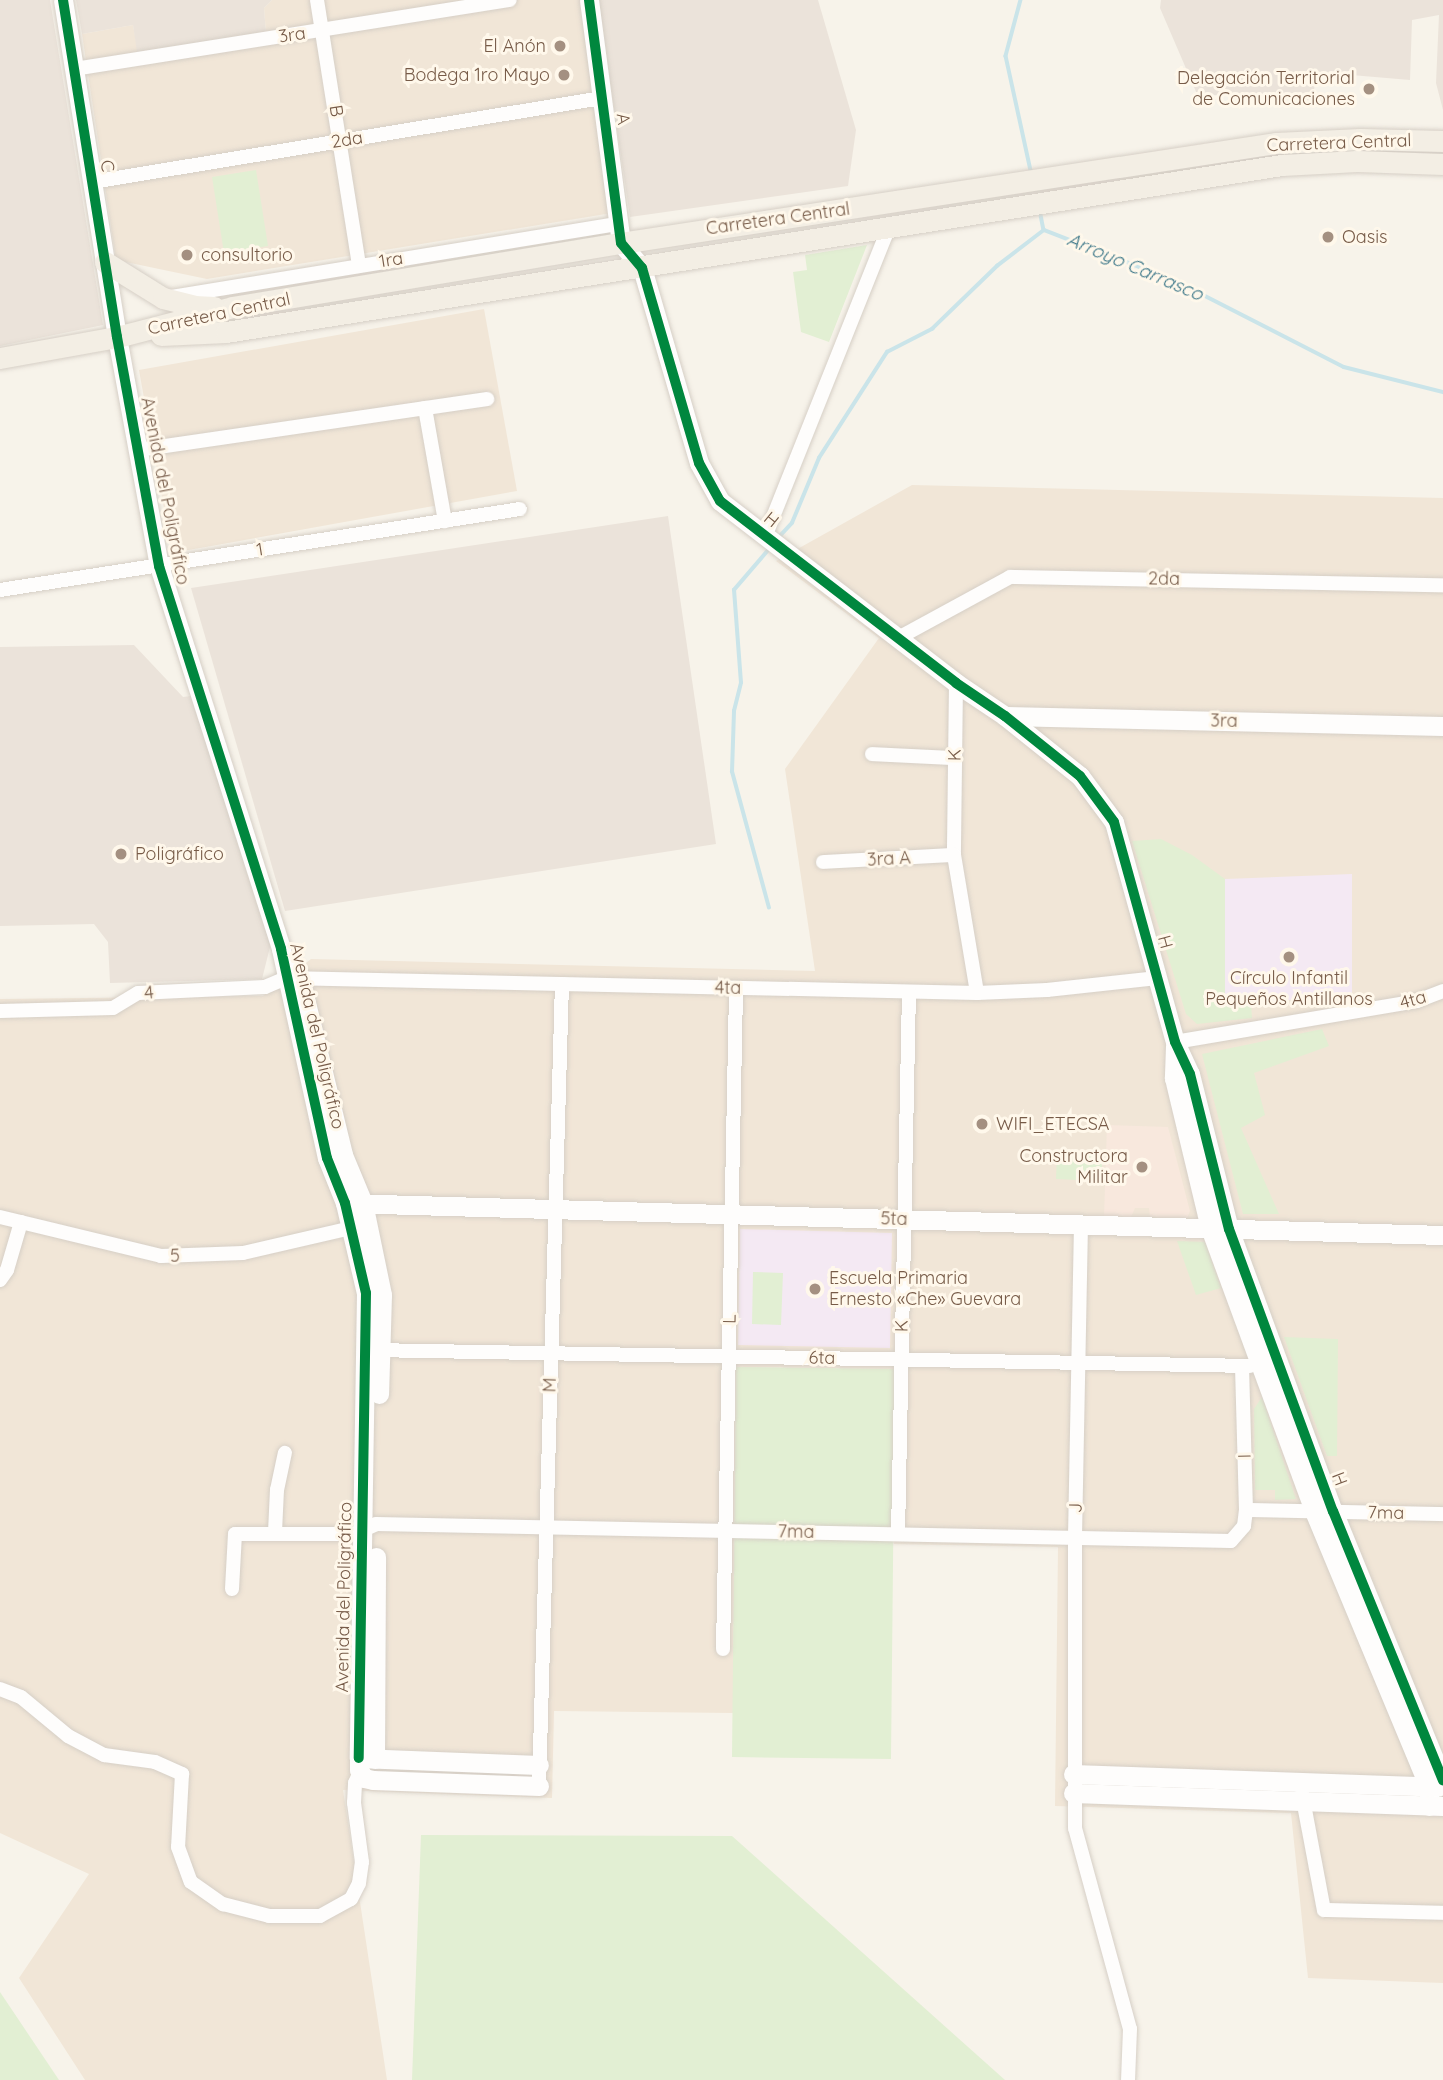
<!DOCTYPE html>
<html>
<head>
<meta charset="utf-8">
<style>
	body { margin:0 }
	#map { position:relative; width:1443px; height:2080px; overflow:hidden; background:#f7f3ea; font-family:Quicksand,sans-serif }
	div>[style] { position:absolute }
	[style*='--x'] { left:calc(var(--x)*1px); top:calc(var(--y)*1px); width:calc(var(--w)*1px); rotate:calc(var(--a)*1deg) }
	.residential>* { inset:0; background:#f1e6d7 }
	.commercial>* { inset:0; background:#f8e8dd }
	.industrial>* { inset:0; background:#ebe3da }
	.education>* { inset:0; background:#f4e9f3 }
	.green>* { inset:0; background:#e2efd3 }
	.stream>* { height:3.5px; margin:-1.75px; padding:0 1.75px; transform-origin:1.75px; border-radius:1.75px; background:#cae4e9 }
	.roads { filter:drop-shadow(0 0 2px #d6cfc6) drop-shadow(0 0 2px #d6cfc6) }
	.street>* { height:14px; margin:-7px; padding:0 7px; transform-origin:7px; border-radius:7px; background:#fefdfc }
	.secondary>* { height:19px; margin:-9.5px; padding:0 9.5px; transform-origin:9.5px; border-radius:9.5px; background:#fefdfc }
	.primary>* { height:21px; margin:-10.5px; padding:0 10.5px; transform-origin:10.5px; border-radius:10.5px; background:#f3eee4 }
	.cycleway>* { height:10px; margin:-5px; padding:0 5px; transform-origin:5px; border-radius:5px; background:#00873e }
	.dots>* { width:19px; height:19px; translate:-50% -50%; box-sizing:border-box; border:4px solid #fff8eb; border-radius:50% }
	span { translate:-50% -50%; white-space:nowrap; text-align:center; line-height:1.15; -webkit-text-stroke:6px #fff8eb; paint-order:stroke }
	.street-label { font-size:18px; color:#775b48 }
	.poi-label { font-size:18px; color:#775b48 }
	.right { translate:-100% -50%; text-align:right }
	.left { translate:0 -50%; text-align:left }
	.water-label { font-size:19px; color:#417a8b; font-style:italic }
</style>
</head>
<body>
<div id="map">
	<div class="residential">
		<i style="clip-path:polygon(272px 0,581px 0,612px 213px,207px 279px,116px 260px,82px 34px,133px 25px,138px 52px,266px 33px,264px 8px)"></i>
		<i style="clip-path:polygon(484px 309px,517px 491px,172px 553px,139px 370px)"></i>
		<i style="clip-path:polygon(912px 485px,1443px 498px,1443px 1983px,1308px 1978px,1291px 1813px,1055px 1806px,1058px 1547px,894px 1544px,895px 1369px,736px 1367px,733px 1713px,554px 1711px,552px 1798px,343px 1790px,387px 2080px,85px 2080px,19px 1978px,89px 1874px,0 1833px,0 999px,263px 996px,311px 959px,815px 971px,785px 769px,879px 638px,776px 561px)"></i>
	</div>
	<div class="commercial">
		<i style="clip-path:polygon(1107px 1125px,1168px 1127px,1190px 1211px,1187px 1218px,1150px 1217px,1149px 1208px,1135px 1208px,1131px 1217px,1104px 1217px)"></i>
	</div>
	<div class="industrial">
		<i style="clip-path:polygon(0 0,50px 0,103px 325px,0 346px)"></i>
		<i style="clip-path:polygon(76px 0,272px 0,264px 8px,266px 33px,137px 52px,133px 25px,82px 34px)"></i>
		<i style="clip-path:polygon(598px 0,818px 0,856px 130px,848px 186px,630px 217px)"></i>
		<i style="clip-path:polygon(1161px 0,1443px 0,1443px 110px,1436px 83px,1439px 15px,1412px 20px,1410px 80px,1316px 72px,1313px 100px,1197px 94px,1160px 8px)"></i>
		<i style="clip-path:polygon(668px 516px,716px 844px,285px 911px,191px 588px)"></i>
		<i style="clip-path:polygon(134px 645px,183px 697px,191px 696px,271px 943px,262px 979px,110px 983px,108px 942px,94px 924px,0 926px,0 647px)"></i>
	</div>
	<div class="education">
		<i style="clip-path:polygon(1352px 874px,1352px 995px,1225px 1005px,1225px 879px)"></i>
		<i style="clip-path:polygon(740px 1229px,892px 1233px,890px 1348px,738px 1345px)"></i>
	</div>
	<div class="green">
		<i style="clip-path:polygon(256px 170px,268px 246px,224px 253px,212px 177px)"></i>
		<i style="clip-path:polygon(867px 245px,829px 342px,801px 332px,793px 272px,807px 270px,805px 255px)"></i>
		<i style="clip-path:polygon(1161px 839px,1192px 855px,1225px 879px,1225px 1004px,1251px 1003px,1252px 1018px,1197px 1024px,1186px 1014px,1132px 841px)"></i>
		<i style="clip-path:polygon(1322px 1029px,1329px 1046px,1254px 1073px,1265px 1115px,1241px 1128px,1279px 1214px,1243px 1214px,1202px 1054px)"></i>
		<i style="clip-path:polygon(1057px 1153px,1102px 1155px,1102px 1181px,1056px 1179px)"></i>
		<i style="clip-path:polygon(1177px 1241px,1205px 1242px,1221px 1288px,1196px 1295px)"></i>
		<i style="clip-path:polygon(753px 1272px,783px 1273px,781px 1325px,752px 1324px)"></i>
		<i style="clip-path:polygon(1284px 1337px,1338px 1339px,1337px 1456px,1327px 1456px)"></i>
		<i style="clip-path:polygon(736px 1367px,895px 1369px,891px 1759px,732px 1757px)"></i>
		<i style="clip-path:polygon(1262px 1397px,1296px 1499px,1275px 1500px,1275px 1490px,1255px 1490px,1254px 1409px)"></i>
		<i style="clip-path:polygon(421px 1835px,732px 1836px,1005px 2080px,412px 2080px)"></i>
		<i style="clip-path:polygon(0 1992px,59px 2080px,0 2080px)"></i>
	</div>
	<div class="stream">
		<i style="--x:1021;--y:0;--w:58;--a:105"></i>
		<i style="--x:1006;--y:56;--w:118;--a:77.7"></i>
		<i style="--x:1040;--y:210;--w:20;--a:79"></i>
		<i style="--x:1044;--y:230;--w:144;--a:21.2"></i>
		<i style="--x:1178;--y:282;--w:186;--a:27.1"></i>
		<i style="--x:1344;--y:367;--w:102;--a:14.2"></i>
		<i style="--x:779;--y:537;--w:19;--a:-47"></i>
		<i style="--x:792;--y:523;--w:70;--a:-67.4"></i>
		<i style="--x:819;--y:458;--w:126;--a:-57.3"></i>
		<i style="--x:887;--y:352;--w:51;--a:-27.1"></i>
		<i style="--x:932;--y:329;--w:91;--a:-44.1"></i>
		<i style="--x:997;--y:266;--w:59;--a:-37.5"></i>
		<i style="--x:769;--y:908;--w:141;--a:-105.2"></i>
		<i style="--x:732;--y:772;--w:61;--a:-88.1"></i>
		<i style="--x:734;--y:711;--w:29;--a:-76"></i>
		<i style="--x:741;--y:683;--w:93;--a:-94.3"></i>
		<i style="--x:734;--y:590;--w:55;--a:-49.4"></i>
	</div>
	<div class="roads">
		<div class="street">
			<i style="--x:317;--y:0;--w:267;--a:81"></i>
			<i style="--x:74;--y:69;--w:441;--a:-9"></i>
			<i style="--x:92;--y:182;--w:517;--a:-9.35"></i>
			<i style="--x:171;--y:297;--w:454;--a:-9.3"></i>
			<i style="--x:425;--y:408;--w:115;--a:80"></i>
			<i style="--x:138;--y:450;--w:353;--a:-8.3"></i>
			<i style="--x:765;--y:537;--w:334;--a:-68.2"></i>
			<i style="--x:0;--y:590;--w:526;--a:-8.85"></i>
			<i style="--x:900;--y:637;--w:125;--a:-28.6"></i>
			<i style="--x:1010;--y:577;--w:433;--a:1.1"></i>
			<i style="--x:956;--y:683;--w:172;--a:90.7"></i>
			<i style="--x:954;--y:855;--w:140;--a:80.5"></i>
			<i style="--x:872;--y:754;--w:83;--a:2.8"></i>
			<i style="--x:823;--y:862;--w:131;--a:-3.1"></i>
			<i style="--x:0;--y:1011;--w:113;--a:-1.5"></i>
			<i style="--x:113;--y:1008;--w:29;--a:-31"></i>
			<i style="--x:138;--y:993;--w:127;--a:-2.7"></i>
			<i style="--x:265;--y:987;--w:23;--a:-23"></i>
			<i style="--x:286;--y:978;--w:691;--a:1.24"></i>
			<i style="--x:977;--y:993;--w:70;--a:-2.5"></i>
			<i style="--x:1047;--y:990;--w:111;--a:-6.2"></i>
			<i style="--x:1175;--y:1042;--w:245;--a:-9.6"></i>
			<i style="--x:1417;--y:1001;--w:28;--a:-21"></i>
			<i style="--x:0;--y:1217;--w:166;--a:13.6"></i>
			<i style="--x:161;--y:1256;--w:82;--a:-2.1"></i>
			<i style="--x:243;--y:1253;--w:111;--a:-13"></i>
			<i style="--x:1081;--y:1224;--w:313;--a:91.1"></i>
			<i style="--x:1075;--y:1537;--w:291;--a:90"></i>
			<i style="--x:1075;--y:1828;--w:208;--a:74.7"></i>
			<i style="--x:1130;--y:2029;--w:51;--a:92.2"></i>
			<i style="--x:0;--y:1280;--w:12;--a:-55"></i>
			<i style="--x:7;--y:1270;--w:50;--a:-73.7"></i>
			<i style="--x:371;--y:1350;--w:879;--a:1.04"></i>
			<i style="--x:1246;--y:1510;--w:197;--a:1.2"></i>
			<i style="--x:275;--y:1532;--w:42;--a:-87.3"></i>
			<i style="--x:277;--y:1490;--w:38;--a:-78"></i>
			<i style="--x:898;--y:1534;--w:542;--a:-88.84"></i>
			<i style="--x:232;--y:1589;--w:55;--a:-86.9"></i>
			<i style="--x:235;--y:1534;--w:119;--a:0"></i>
			<i style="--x:354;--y:1534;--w:24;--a:-24"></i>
			<i style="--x:376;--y:1524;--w:855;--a:1.14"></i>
			<i style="--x:1231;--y:1541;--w:20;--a:-49"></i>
			<i style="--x:1244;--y:1526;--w:16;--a:-83"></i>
			<i style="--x:1246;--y:1510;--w:144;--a:-91.6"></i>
			<i style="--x:723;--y:1649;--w:661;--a:-88.87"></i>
			<i style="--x:0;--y:1689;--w:22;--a:21"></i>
			<i style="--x:21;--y:1697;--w:61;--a:39.7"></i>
			<i style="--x:68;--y:1736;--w:41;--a:27.8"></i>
			<i style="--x:104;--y:1755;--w:51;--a:7.8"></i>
			<i style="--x:155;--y:1762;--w:30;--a:24"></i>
			<i style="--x:182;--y:1774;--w:73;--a:93.1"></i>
			<i style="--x:178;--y:1847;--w:37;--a:70"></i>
			<i style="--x:191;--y:1882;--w:39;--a:35"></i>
			<i style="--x:223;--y:1904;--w:48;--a:14.6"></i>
			<i style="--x:269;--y:1916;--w:51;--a:0"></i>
			<i style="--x:320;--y:1916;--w:35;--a:-29"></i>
			<i style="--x:351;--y:1899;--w:18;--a:-63"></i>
			<i style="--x:359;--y:1883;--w:21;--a:-82"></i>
			<i style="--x:362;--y:1862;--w:60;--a:-97.7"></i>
			<i style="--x:354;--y:1803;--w:20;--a:-87"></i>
			<i style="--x:355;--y:1783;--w:17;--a:-66"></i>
			<i style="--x:539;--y:1786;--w:802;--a:-88.36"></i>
			<i style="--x:1302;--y:1794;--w:118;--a:79.3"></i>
			<i style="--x:1324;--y:1910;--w:119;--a:1.4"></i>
		</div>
		<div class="secondary">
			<i style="--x:63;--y:0;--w:341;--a:80.9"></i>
			<i style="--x:117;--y:337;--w:233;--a:79.6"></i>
			<i style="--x:159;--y:566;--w:402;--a:72.3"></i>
			<i style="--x:281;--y:949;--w:214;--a:77.6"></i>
			<i style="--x:327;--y:1158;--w:48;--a:68.2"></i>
			<i style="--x:345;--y:1203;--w:92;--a:76.9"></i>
			<i style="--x:366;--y:1293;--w:465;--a:90.9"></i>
			<i style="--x:589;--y:0;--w:245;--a:82.5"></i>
			<i style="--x:621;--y:243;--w:33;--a:50"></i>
			<i style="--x:642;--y:268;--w:203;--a:73.7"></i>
			<i style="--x:699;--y:463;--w:43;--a:61.1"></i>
			<i style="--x:720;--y:501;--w:298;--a:37.6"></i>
			<i style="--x:956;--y:683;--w:59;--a:34"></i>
			<i style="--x:1005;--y:716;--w:96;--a:38.7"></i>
			<i style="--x:1080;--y:776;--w:57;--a:53.5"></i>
			<i style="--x:1114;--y:822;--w:228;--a:74.5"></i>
			<i style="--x:1175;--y:1042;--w:35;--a:65"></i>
			<i style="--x:1190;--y:1074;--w:160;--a:75.9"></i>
			<i style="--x:1229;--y:1229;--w:301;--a:69.8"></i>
			<i style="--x:1333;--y:1511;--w:291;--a:67.8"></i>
			<i style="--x:1005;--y:716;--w:438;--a:1.3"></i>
			<i style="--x:289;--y:962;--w:19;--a:55"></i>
			<i style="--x:300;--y:978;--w:182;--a:76.3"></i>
			<i style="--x:343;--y:1155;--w:52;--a:67.4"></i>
			<i style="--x:363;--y:1203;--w:94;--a:78.3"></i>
			<i style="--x:382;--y:1295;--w:99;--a:91.7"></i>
			<i style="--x:1175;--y:1046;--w:32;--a:92"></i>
			<i style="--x:1174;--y:1078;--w:154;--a:76.5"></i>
			<i style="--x:1210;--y:1228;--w:302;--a:69.8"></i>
			<i style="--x:1314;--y:1511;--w:299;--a:67.4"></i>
			<i style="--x:1429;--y:1787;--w:19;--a:90"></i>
			<i style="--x:345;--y:1203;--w:1098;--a:1.67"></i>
			<i style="--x:375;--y:1759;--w:202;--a:-89.7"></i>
			<i style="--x:1073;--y:1774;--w:365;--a:2"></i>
			<i style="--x:539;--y:1786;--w:166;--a:-177.9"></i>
			<i style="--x:373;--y:1780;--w:9;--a:-167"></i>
			<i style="--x:364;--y:1778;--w:9;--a:-122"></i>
			<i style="--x:359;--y:1770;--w:12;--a:-90"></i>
			<i style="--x:359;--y:1758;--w:180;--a:2.2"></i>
			<i style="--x:1073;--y:1793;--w:370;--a:2"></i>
		</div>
		<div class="primary">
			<i style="--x:105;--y:262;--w:68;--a:31.8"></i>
			<i style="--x:163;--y:298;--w:32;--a:14"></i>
			<i style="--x:194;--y:306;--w:20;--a:3"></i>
			<i style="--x:161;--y:335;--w:65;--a:-2.6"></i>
			<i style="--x:226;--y:332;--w:1069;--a:-8.99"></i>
			<i style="--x:1282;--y:165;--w:75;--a:-3.1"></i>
			<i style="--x:1357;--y:161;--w:86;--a:2"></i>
			<i style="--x:0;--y:358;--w:119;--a:-10.2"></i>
			<i style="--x:117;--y:337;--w:120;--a:-14.5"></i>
			<i style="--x:233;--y:307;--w:393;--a:-9.4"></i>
			<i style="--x:621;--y:243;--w:663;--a:-8.68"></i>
			<i style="--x:1276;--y:143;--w:84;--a:-2.7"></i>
			<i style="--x:1360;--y:139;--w:83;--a:1.4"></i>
		</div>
	</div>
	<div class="cycleway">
		<i style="--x:63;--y:0;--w:341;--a:80.9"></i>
		<i style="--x:117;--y:337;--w:233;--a:79.6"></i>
		<i style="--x:159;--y:566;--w:402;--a:72.3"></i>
		<i style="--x:281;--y:949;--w:214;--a:77.6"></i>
		<i style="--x:327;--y:1158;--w:48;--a:68.2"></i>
		<i style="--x:345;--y:1203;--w:92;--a:76.9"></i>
		<i style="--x:366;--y:1293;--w:465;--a:90.9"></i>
		<i style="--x:589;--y:0;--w:245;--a:82.5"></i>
		<i style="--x:621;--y:243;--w:33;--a:50"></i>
		<i style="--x:642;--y:268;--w:203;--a:73.7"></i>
		<i style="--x:699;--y:463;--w:43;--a:61.1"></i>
		<i style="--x:720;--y:501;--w:298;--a:37.6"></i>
		<i style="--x:956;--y:683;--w:59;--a:34"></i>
		<i style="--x:1005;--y:716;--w:96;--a:38.7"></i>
		<i style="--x:1080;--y:776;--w:57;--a:53.5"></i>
		<i style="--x:1114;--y:822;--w:228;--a:74.5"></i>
		<i style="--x:1175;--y:1042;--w:35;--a:65"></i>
		<i style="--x:1190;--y:1074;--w:160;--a:75.9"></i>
		<i style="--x:1229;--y:1229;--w:301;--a:69.8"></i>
		<i style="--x:1333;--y:1511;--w:291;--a:67.8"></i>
	</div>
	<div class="dots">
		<i style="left:560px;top:46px;background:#a49081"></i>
		<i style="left:564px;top:75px;background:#a49081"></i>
		<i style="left:1369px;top:89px;background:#a49081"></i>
		<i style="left:1328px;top:237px;background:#a49081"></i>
		<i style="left:187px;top:255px;background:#a49081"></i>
		<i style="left:121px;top:854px;background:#a49081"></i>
		<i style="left:1289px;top:957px;background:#a49081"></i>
		<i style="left:982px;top:1124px;background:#a49081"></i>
		<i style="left:1142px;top:1167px;background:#a49081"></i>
		<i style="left:815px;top:1289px;background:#a49081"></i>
	</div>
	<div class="street-label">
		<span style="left:292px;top:35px;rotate:-8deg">3ra</span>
		<span style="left:336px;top:111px;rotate:81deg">B</span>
		<span style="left:623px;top:119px;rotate:82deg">A</span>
		<span style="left:347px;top:140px;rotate:-9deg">2da</span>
		<span style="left:1339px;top:143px;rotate:-2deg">Carretera Central</span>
		<span style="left:107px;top:166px;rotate:81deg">C</span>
		<span style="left:778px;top:219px;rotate:-8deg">Carretera Central</span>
		<span style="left:391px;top:260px;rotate:-9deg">1ra</span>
		<span style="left:219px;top:314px;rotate:-12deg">Carretera Central</span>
		<span style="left:165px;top:491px;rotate:79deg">Avenida del Poligráfico</span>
		<span style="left:771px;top:520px;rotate:39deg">H</span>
		<span style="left:260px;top:550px;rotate:-9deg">1</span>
		<span style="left:1164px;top:579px;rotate:1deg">2da</span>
		<span style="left:1224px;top:721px;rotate:1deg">3ra</span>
		<span style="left:955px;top:755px;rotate:-89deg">K</span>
		<span style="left:889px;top:859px;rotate:-3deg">3ra A</span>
		<span style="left:1165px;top:942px;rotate:75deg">H</span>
		<span style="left:728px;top:988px;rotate:1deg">4ta</span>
		<span style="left:149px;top:993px;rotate:-6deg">4</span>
		<span style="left:1413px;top:1000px;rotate:-15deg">4ta</span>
		<span style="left:317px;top:1036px;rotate:77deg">Avenida del Poligráfico</span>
		<span style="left:894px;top:1219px;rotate:2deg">5ta</span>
		<span style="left:175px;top:1256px;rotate:-2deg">5</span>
		<span style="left:730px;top:1319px;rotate:-89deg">L</span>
		<span style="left:902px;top:1326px;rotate:-89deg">K</span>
		<span style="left:822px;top:1358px;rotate:1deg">6ta</span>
		<span style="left:550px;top:1385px;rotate:-88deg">M</span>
		<span style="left:1245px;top:1456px;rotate:-91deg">I</span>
		<span style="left:1339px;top:1479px;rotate:69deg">H</span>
		<span style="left:1076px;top:1508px;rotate:-89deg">J</span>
		<span style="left:1386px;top:1513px;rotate:1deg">7ma</span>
		<span style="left:796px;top:1532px;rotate:1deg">7ma</span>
		<span style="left:344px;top:1597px;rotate:-89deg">Avenida del Poligráfico</span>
	</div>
	<div class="poi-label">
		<span class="right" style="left:546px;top:46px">El Anón</span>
		<span class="right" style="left:550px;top:75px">Bodega 1ro Mayo</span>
		<span class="right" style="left:1355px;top:89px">Delegación Territorial<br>de Comunicaciones</span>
		<span class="left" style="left:1342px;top:237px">Oasis</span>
		<span class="left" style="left:201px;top:255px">consultorio</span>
		<span class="left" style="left:135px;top:854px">Poligráfico</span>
		<span style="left:1289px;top:989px">Círculo Infantil<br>Pequeños Antillanos</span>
		<span class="left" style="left:996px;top:1124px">WIFI_ETECSA</span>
		<span class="right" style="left:1128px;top:1167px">Constructora<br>Militar</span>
		<span class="left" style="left:829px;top:1289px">Escuela Primaria<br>Ernesto «Che» Guevara</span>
	</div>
	<div class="water-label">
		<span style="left:1135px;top:267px;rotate:23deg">Arroyo Carrasco</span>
	</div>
</div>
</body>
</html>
